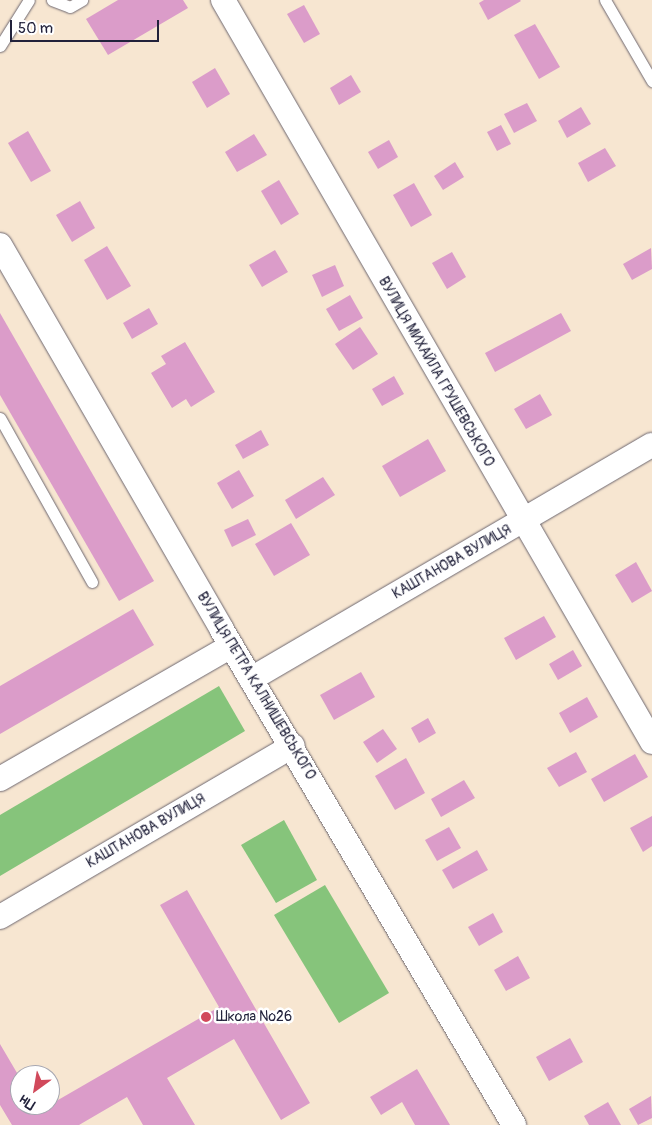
<!DOCTYPE html>
<html>
<head>
<meta charset="utf-8">
<style>
	body { margin:0 }
	#map { position:relative; width:652px; height:1125px; overflow:hidden; background:#f7e6d1; font-family:Pangolin,sans-serif }
	div>[style] { position:absolute }
	[style*='--x'] { left:calc(var(--x)*1px); top:calc(var(--y)*1px); width:calc(var(--w)*1px); rotate:calc(var(--a)*1deg) }
	.green>* { inset:0; background:#86c47b }
	.building>* { inset:0; background:#db9cc9 }
	.roads { filter:drop-shadow(0 0 1px #6d6770) drop-shadow(0 0 1px #6d6770) }
	.service>* { height:11px; margin:-5.5px; padding:0 5.5px; transform-origin:5.5px; border-radius:5.5px; background:#fff }
	.minor>* { height:24px; margin:-12px; padding:0 12px; transform-origin:12px; border-radius:12px; background:#fff }
	.dots>* { width:14px; height:14px; translate:-50% -50%; box-sizing:border-box; border:2px solid #fff; border-radius:50% }
	span { translate:-50% -50%; white-space:nowrap; text-align:center; line-height:1.15; -webkit-text-stroke:5px #fff; paint-order:stroke }
	.street-label { font-size:14px; color:#22223b }
	.poi-label { font-size:14px; color:#22223b }
	.left { translate:0 -50%; text-align:left }
	.north { position:absolute; left:10px; top:1065px; width:50px; height:50px; box-sizing:border-box; background:#fff; border:1px solid #a7a7b1; border-radius:50%; rotate:212deg; font-size:14px; font-weight:700; line-height:20px; text-align:center; color:#22223b }
	.north::after { content:''; display:block; margin:auto; width:18px; height:22px; background:#d1495b; clip-path:polygon(50% 0,100% 100%,50% 72%,0 100%) }
	.scale { position:absolute; left:10px; top:20px; width:149px; height:22px; box-sizing:border-box; border:2px solid #22223b; border-top:0; padding-left:6px; font-size:15px; line-height:18px; white-space:nowrap; color:#22223b; -webkit-text-stroke:4px #fff; paint-order:stroke }
</style>
</head>
<body>
<div id="map">
	<div class="green">
		<i style="clip-path:polygon(219px 686px,245px 731px,0 876px,0 815px)"></i>
		<i style="clip-path:polygon(284px 820px,317px 880px,276px 903px,241px 845px)"></i>
		<i style="clip-path:polygon(325px 885px,389px 993px,339px 1023px,274px 915px)"></i>
	</div>
	<div class="building">
		<i style="clip-path:polygon(118px 0,183px 0,188px 8px,108px 55px,86px 19px)"></i>
		<i style="clip-path:polygon(484px 0,520px 0,521px 1px,488px 20px,479px 3px)"></i>
		<i style="clip-path:polygon(304px 5px,320px 34px,304px 43px,287px 14px)"></i>
		<i style="clip-path:polygon(535px 24px,560px 67px,539px 79px,514px 35px)"></i>
		<i style="clip-path:polygon(215px 68px,230px 94px,207px 108px,192px 82px)"></i>
		<i style="clip-path:polygon(351px 75px,361px 92px,339px 105px,330px 88px)"></i>
		<i style="clip-path:polygon(527px 103px,537px 121px,514px 133px,504px 114px)"></i>
		<i style="clip-path:polygon(581px 107px,591px 124px,567px 138px,558px 121px)"></i>
		<i style="clip-path:polygon(501px 125px,511px 144px,497px 151px,487px 132px)"></i>
		<i style="clip-path:polygon(28px 131px,51px 171px,31px 182px,8px 143px)"></i>
		<i style="clip-path:polygon(254px 134px,267px 155px,237px 172px,225px 152px)"></i>
		<i style="clip-path:polygon(389px 140px,398px 157px,378px 169px,368px 152px)"></i>
		<i style="clip-path:polygon(605px 148px,616px 166px,588px 182px,578px 163px)"></i>
		<i style="clip-path:polygon(455px 162px,464px 177px,443px 190px,434px 176px)"></i>
		<i style="clip-path:polygon(279px 180px,299px 214px,281px 225px,261px 191px)"></i>
		<i style="clip-path:polygon(414px 183px,432px 215px,411px 227px,393px 195px)"></i>
		<i style="clip-path:polygon(80px 201px,95px 228px,72px 242px,56px 215px)"></i>
		<i style="clip-path:polygon(107px 246px,131px 286px,107px 300px,84px 260px)"></i>
		<i style="clip-path:polygon(651px 248px,652px 269px,632px 280px,623px 264px)"></i>
		<i style="clip-path:polygon(275px 250px,288px 272px,262px 287px,249px 265px)"></i>
		<i style="clip-path:polygon(452px 252px,466px 277px,447px 289px,432px 263px)"></i>
		<i style="clip-path:polygon(335px 265px,344px 286px,322px 297px,312px 275px)"></i>
		<i style="clip-path:polygon(350px 295px,363px 318px,339px 331px,326px 309px)"></i>
		<i style="clip-path:polygon(149px 308px,158px 324px,132px 339px,123px 323px)"></i>
		<i style="clip-path:polygon(0 313px,154px 581px,119px 601px,0 395px)"></i>
		<i style="clip-path:polygon(561px 313px,571px 331px,495px 372px,485px 353px)"></i>
		<i style="clip-path:polygon(360px 327px,378px 354px,353px 370px,335px 344px)"></i>
		<i style="clip-path:polygon(185px 342px,215px 392px,191px 407px,186px 399px,172px 408px,151px 373px,166px 364px,161px 356px)"></i>
		<i style="clip-path:polygon(394px 376px,404px 394px,382px 406px,372px 389px)"></i>
		<i style="clip-path:polygon(540px 394px,552px 415px,526px 429px,514px 409px)"></i>
		<i style="clip-path:polygon(261px 430px,269px 445px,243px 459px,235px 445px)"></i>
		<i style="clip-path:polygon(428px 439px,446px 471px,400px 497px,382px 466px)"></i>
		<i style="clip-path:polygon(239px 470px,254px 496px,232px 509px,217px 483px)"></i>
		<i style="clip-path:polygon(323px 477px,335px 495px,296px 519px,285px 500px)"></i>
		<i style="clip-path:polygon(248px 519px,256px 535px,232px 547px,224px 530px)"></i>
		<i style="clip-path:polygon(291px 523px,310px 555px,274px 576px,255px 544px)"></i>
		<i style="clip-path:polygon(636px 562px,652px 591px,632px 603px,615px 575px)"></i>
		<i style="clip-path:polygon(133px 609px,154px 645px,0 734px,0 686px)"></i>
		<i style="clip-path:polygon(544px 616px,556px 637px,516px 660px,504px 638px)"></i>
		<i style="clip-path:polygon(573px 650px,582px 666px,558px 680px,549px 664px)"></i>
		<i style="clip-path:polygon(361px 672px,375px 697px,334px 720px,320px 695px)"></i>
		<i style="clip-path:polygon(587px 697px,598px 717px,570px 733px,559px 713px)"></i>
		<i style="clip-path:polygon(428px 718px,436px 733px,419px 743px,411px 728px)"></i>
		<i style="clip-path:polygon(383px 729px,397px 749px,377px 763px,363px 742px)"></i>
		<i style="clip-path:polygon(576px 752px,587px 772px,559px 787px,547px 768px)"></i>
		<i style="clip-path:polygon(635px 754px,648px 777px,604px 802px,591px 779px)"></i>
		<i style="clip-path:polygon(406px 758px,425px 793px,395px 810px,375px 776px)"></i>
		<i style="clip-path:polygon(464px 780px,475px 798px,441px 817px,431px 799px)"></i>
		<i style="clip-path:polygon(652px 816px,652px 846px,643px 852px,630px 828px)"></i>
		<i style="clip-path:polygon(449px 827px,461px 848px,437px 861px,425px 840px)"></i>
		<i style="clip-path:polygon(477px 850px,488px 870px,453px 889px,442px 870px)"></i>
		<i style="clip-path:polygon(187px 890px,310px 1103px,281px 1120px,234px 1039px,167px 1078px,195px 1125px,143px 1125px,127px 1097px,79px 1125px,12px 1125px,0 1105px,0 1044px,20px 1078px,20px 1105px,36px 1105px,39px 1111px,219px 1007px,160px 905px)"></i>
		<i style="clip-path:polygon(493px 913px,503px 932px,479px 946px,468px 927px)"></i>
		<i style="clip-path:polygon(518px 956px,530px 978px,506px 991px,494px 970px)"></i>
		<i style="clip-path:polygon(570px 1038px,583px 1062px,549px 1081px,536px 1057px)"></i>
		<i style="clip-path:polygon(417px 1069px,450px 1125px,415px 1125px,402px 1102px,381px 1115px,370px 1097px)"></i>
		<i style="clip-path:polygon(651px 1096px,652px 1118px,638px 1125px,629px 1109px)"></i>
		<i style="clip-path:polygon(608px 1102px,621px 1125px,589px 1125px,584px 1116px)"></i>
	</div>
	<div class="roads">
		<div class="service">
			<i style="--x:52;--y:0;--w:19;--a:21"></i>
			<i style="--x:70;--y:7;--w:14;--a:-30"></i>
			<i style="--x:605;--y:0;--w:94;--a:59.9"></i>
			<i style="--x:0;--y:46;--w:54;--a:-57.8"></i>
			<i style="--x:0;--y:418;--w:188;--a:60.7"></i>
		</div>
		<div class="minor">
			<i style="--x:223;--y:0;--w:857;--a:59.96"></i>
			<i style="--x:0;--y:245;--w:444;--a:60"></i>
			<i style="--x:222;--y:630;--w:575;--a:59.46"></i>
			<i style="--x:251;--y:679;--w:464;--a:-30.3"></i>
			<i style="--x:0;--y:779;--w:267;--a:-29.9"></i>
			<i style="--x:0;--y:917;--w:339;--a:-30.3"></i>
		</div>
	</div>
	<div class="dots">
		<i style="left:206px;top:1017px;background:#d1495b"></i>
	</div>
	<div class="street-label">
		<span style="left:436px;top:372px;rotate:60deg">ВУЛИЦЯ МИХАЙЛА ГРУШЕВСЬКОГО</span>
		<span style="left:452px;top:562px;rotate:-30deg">КАШТАНОВА ВУЛИЦЯ</span>
		<span style="left:256px;top:686px;rotate:59deg">ВУЛИЦЯ ПЕТРА КАЛНИШЕВСЬКОГО</span>
		<span style="left:146px;top:831px;rotate:-30deg">КАШТАНОВА ВУЛИЦЯ</span>
	</div>
	<div class="poi-label">
		<span class="left" style="left:216px;top:1017px">Школа №26</span>
	</div>
	<div class="north">Пн</div>
	<div class="scale">50 m</div>
</div>
</body>
</html>
